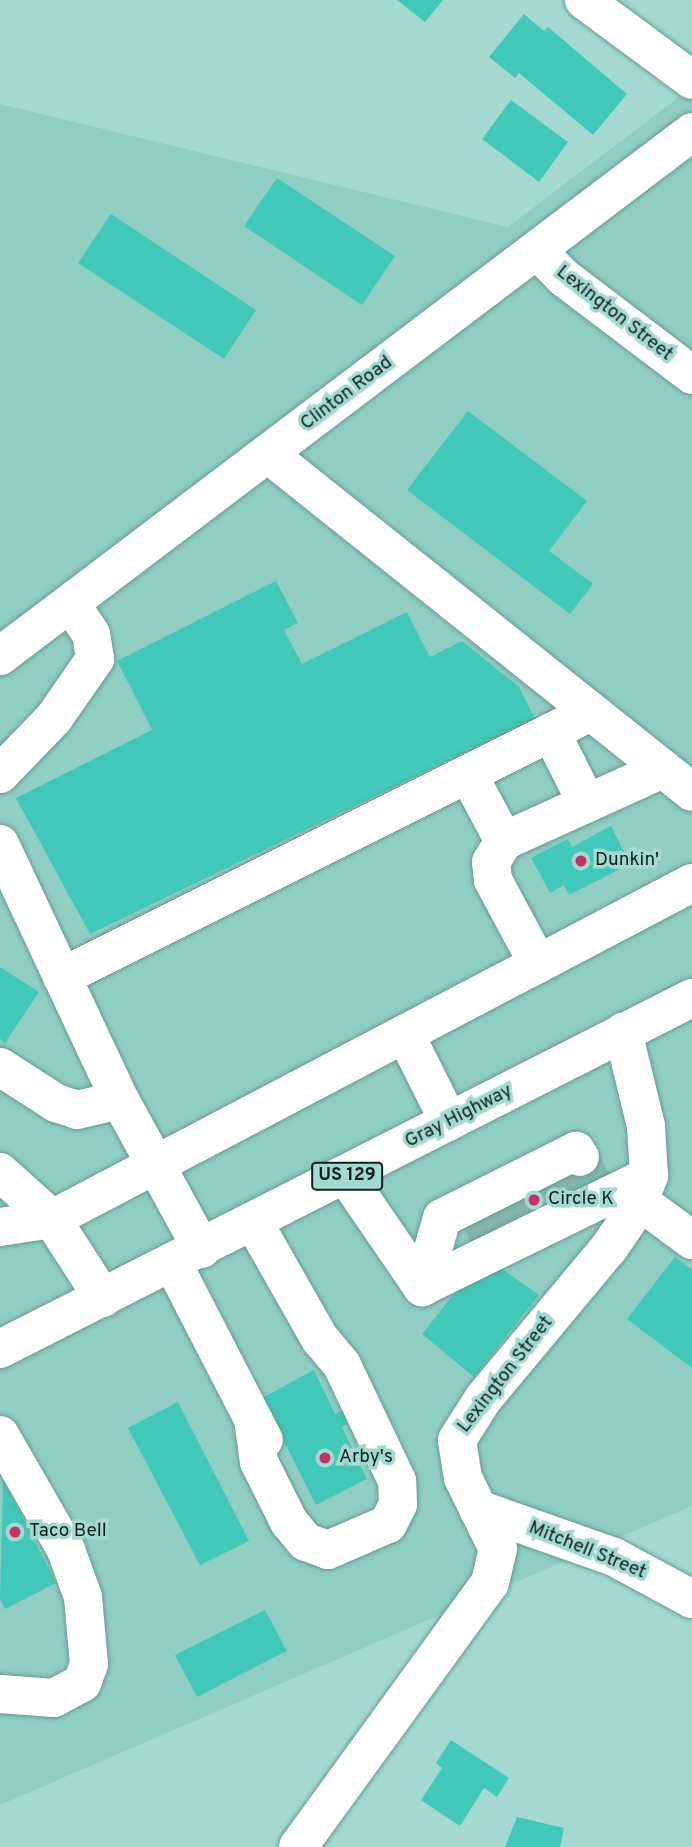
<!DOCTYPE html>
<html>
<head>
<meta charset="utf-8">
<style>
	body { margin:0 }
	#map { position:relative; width:692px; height:1847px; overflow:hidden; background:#a4d9d1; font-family:Overpass,sans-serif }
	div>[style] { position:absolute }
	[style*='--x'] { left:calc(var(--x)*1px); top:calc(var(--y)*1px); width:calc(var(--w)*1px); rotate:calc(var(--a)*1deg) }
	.built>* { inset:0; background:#90cdc3 }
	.building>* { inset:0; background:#42c8b8 }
	.minor-tunnel>* { height:38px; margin-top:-19px; transform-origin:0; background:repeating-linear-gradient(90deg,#86b5ae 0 38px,transparent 0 57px) }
	.roads { filter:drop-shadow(0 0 2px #689b93) drop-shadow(0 0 2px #689b93) }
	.minor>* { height:38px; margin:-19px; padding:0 19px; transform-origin:19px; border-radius:19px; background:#fff }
	.highway>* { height:38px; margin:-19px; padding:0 19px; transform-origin:19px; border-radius:19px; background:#fff }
	.dots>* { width:19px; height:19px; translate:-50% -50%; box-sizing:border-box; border:4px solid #a4d9d1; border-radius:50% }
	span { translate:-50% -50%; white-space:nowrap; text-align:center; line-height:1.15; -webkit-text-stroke:7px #a4d9d1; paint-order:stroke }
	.shield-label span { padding:2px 5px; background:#a4d9d1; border:2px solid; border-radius:5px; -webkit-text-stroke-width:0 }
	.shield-label { font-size:18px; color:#0e2320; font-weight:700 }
	.street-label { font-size:19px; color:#0e2320 }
	.poi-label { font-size:19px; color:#0e2320 }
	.left { translate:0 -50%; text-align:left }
</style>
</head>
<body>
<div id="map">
	<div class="built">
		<i style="clip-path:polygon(692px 87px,692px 1506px,0 1805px,0 104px,508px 227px)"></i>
	</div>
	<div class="building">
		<i style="clip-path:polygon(397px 0,443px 0,425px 22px)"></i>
		<i style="clip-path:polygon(524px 14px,544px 31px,548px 27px,627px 94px,593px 135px,519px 73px,515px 78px,489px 57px)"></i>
		<i style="clip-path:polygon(511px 100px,568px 142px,539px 182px,482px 139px)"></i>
		<i style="clip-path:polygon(277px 178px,395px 256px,362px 305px,244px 226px)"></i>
		<i style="clip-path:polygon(111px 214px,256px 310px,224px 359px,78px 263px)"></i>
		<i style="clip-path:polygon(468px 411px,587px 501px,549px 551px,593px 584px,570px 614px,407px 490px)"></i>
		<i style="clip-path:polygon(276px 581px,298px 623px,284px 630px,302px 664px,407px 612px,430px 657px,462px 641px,519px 687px,535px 719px,90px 934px,16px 798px,152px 730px,117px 661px)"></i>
		<i style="clip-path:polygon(611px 826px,630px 864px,569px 895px,564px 885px,550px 893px,531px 858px,568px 839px,572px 847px)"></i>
		<i style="clip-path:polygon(0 967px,39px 992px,5px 1043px,0 1039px)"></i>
		<i style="clip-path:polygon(594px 1150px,603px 1169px,595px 1191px,477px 1248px,461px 1215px)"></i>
		<i style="clip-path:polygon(675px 1257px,692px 1270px,692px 1368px,627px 1319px)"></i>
		<i style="clip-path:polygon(480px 1262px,495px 1264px,539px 1295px,474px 1377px,422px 1334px)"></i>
		<i style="clip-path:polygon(314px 1370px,335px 1414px,343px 1410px,350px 1423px,342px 1427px,367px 1479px,316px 1505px,262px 1398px)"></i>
		<i style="clip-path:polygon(178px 1402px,249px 1541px,200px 1565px,128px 1428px)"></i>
		<i style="clip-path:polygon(3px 1479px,56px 1583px,5px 1609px,0 1599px)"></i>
		<i style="clip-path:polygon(265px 1610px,287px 1651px,197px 1697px,175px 1655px)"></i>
		<i style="clip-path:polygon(451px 1740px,509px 1778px,497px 1797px,484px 1788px,460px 1826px,421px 1800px,442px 1768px,436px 1763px)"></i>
		<i style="clip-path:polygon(517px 1817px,564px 1828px,560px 1847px,505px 1847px)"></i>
	</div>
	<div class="minor-tunnel">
		<i style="--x:580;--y:1157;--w:37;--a:66"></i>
		<i style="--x:547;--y:1173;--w:37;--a:66"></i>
		<i style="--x:506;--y:1193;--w:37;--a:66"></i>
		<i style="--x:476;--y:1208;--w:38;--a:65"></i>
	</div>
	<div class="roads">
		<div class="minor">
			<i style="--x:584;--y:0;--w:134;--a:36.5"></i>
			<i style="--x:538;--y:251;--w:36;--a:46"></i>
			<i style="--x:563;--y:277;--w:162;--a:37.2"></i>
			<i style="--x:268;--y:454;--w:542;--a:38.56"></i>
			<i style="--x:0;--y:656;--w:868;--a:-37.13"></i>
			<i style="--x:551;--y:732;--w:80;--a:63.4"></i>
			<i style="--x:0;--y:774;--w:78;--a:-46"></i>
			<i style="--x:54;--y:718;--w:72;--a:-55.2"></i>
			<i style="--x:95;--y:659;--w:25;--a:-99"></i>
			<i style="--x:91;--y:634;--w:37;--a:-124"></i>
			<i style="--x:468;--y:774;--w:76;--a:61.8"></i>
			<i style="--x:0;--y:844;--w:283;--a:64.9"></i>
			<i style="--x:120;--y:1100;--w:170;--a:61.2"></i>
			<i style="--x:538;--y:964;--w:95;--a:-118.2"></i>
			<i style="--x:493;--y:880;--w:18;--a:-96"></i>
			<i style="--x:491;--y:862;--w:25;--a:-58"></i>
			<i style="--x:504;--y:841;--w:175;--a:-24.4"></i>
			<i style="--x:62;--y:977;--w:592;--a:-26.61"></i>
			<i style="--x:405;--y:1034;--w:98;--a:63.4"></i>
			<i style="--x:0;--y:1067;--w:67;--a:32.7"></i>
			<i style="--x:56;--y:1103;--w:22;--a:18"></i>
			<i style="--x:77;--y:1110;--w:44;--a:-13.1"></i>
			<i style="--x:0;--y:1172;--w:70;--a:42.1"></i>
			<i style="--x:52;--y:1219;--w:94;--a:57.2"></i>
			<i style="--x:346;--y:1176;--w:135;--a:55.6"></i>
			<i style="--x:422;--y:1287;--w:253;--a:-26.1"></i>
			<i style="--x:639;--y:1201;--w:66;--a:36.3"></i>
			<i style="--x:0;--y:1227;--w:53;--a:-8.7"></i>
			<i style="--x:52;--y:1219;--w:723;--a:-27.7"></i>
			<i style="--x:173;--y:1264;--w:198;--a:62.7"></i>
			<i style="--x:422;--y:1287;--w:72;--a:-73.8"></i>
			<i style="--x:442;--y:1218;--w:150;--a:-26.6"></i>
			<i style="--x:576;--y:1151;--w:7;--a:56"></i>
			<i style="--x:253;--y:1419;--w:43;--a:82.1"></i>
			<i style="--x:259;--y:1462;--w:67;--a:63.4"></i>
			<i style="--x:289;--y:1522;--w:26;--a:50"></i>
			<i style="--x:306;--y:1542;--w:23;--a:20"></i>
			<i style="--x:328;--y:1550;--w:65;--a:-23.4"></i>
			<i style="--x:388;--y:1524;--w:22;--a:-63"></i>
			<i style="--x:398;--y:1504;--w:23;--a:-92"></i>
			<i style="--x:397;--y:1481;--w:128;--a:-115.4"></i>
			<i style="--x:342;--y:1365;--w:34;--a:-130"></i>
			<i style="--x:320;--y:1339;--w:133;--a:-119.6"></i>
			<i style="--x:0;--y:1435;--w:133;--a:60.1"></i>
			<i style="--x:66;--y:1550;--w:50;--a:70.1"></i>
			<i style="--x:83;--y:1597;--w:67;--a:84.9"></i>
			<i style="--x:89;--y:1664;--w:20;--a:110"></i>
			<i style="--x:82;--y:1683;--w:32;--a:152"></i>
			<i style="--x:54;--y:1698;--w:54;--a:-175.8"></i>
			<i style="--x:478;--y:1509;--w:144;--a:19.4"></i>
			<i style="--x:614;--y:1557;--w:89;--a:28.3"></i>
			<i style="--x:298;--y:1847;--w:326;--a:-54"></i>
			<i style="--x:490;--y:1583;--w:35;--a:-77"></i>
			<i style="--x:498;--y:1549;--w:79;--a:-116.2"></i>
			<i style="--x:463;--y:1478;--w:38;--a:-99"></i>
			<i style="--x:457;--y:1440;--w:49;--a:-57.6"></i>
			<i style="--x:483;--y:1399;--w:197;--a:-50.2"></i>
			<i style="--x:609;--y:1248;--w:50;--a:-55.7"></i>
			<i style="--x:637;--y:1207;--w:33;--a:-69"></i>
			<i style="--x:649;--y:1176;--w:50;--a:-93.4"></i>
			<i style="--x:646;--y:1126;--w:97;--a:-103.7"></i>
		</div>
		<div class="highway">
			<i style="--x:0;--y:1349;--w:776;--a:-26.9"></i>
		</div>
	</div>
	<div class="dots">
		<i style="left:581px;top:861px;background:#c03465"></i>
		<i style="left:534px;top:1200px;background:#c03465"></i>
		<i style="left:325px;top:1458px;background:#c03465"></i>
		<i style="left:15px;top:1532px;background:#c03465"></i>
	</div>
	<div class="shield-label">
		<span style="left:347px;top:1176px">US 129</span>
	</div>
	<div class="street-label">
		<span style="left:614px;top:314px;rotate:38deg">Lexington Street</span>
		<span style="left:347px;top:394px;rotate:-37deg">Clinton Road</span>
		<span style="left:459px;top:1117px;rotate:-27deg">Gray Highway</span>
		<span style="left:506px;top:1375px;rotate:-52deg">Lexington Street</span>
		<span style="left:587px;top:1551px;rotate:22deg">Mitchell Street</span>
	</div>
	<div class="poi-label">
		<span class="left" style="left:595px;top:861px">Dunkin'</span>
		<span class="left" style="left:548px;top:1200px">Circle K</span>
		<span class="left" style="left:339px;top:1458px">Arby's</span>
		<span class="left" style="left:29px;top:1532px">Taco Bell</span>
	</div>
</div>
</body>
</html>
